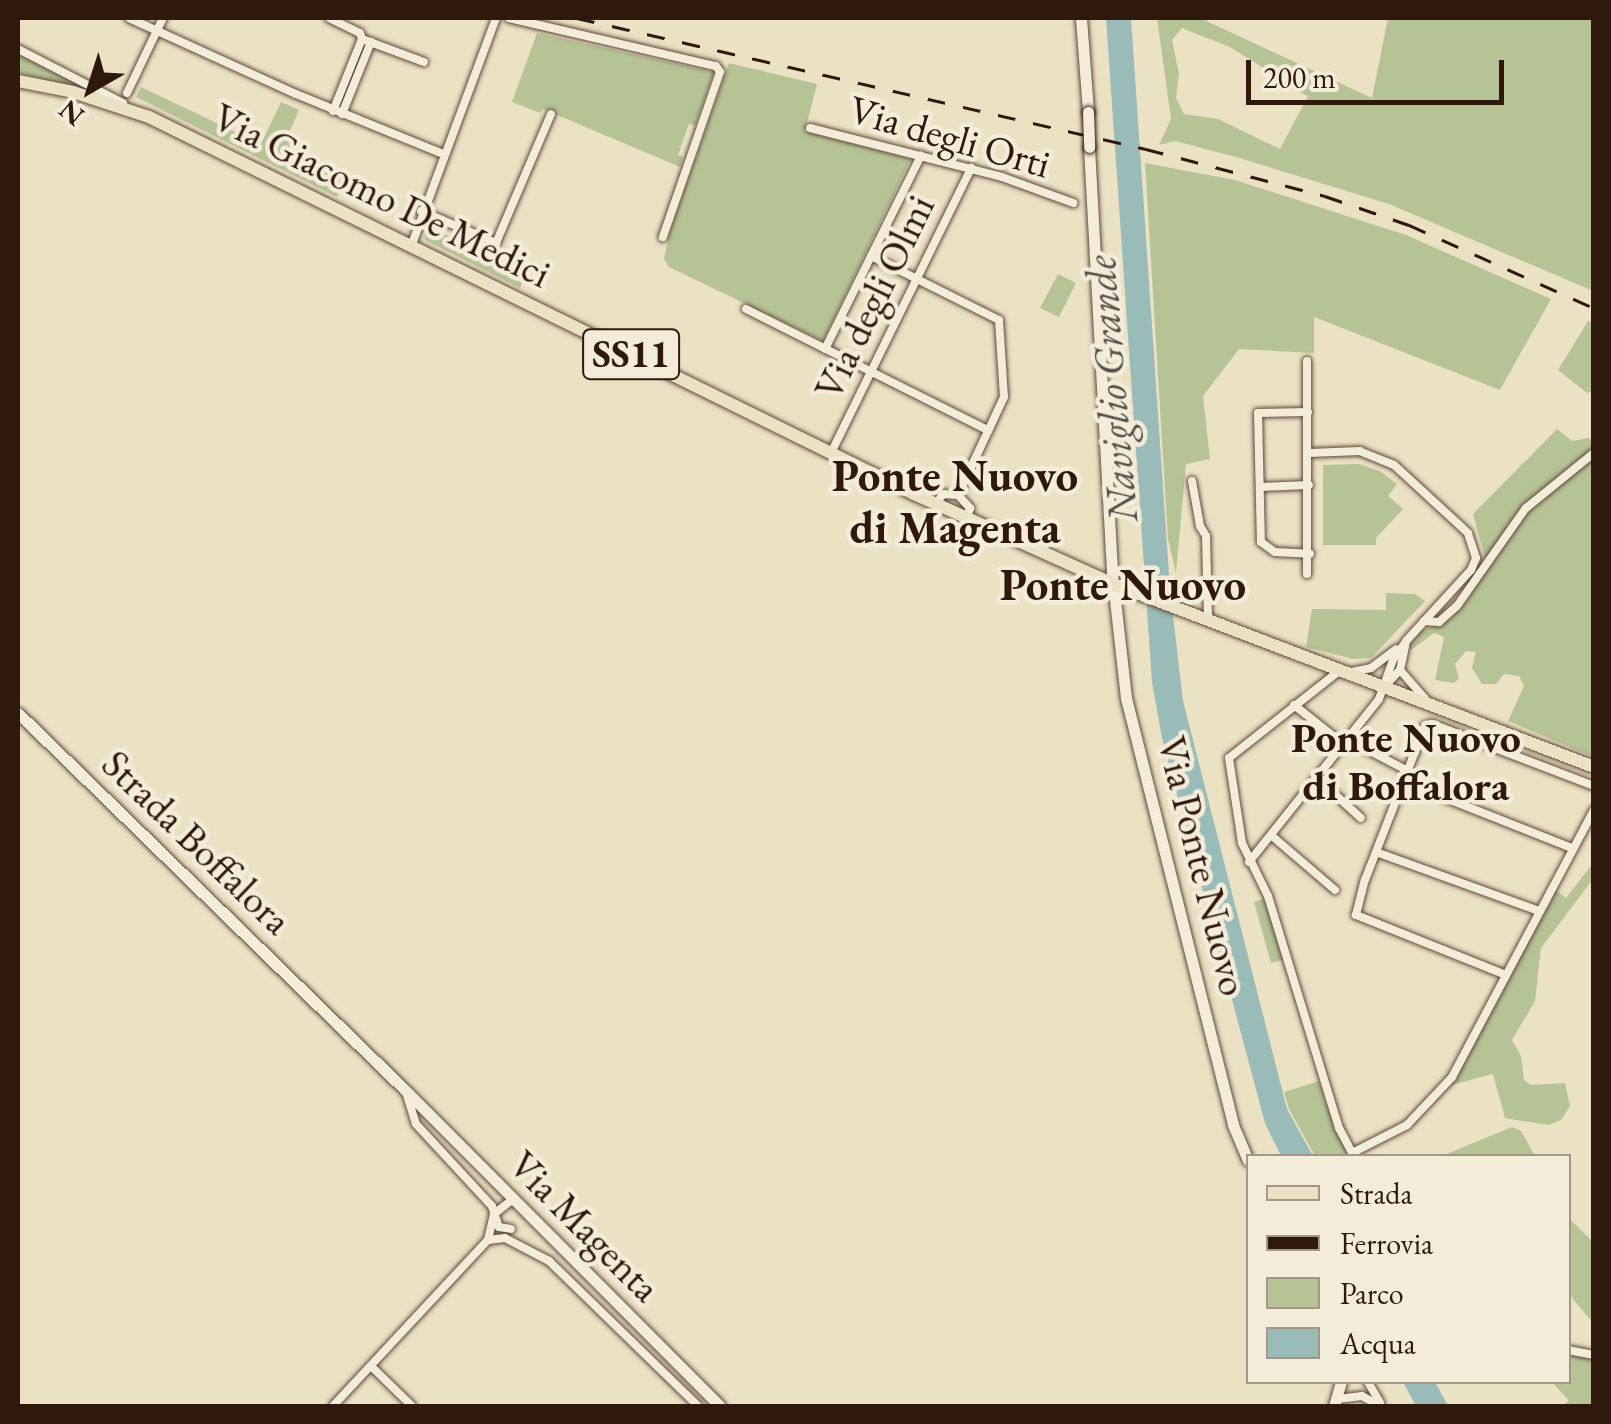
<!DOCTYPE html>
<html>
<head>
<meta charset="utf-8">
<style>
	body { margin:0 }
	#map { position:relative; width:1611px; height:1424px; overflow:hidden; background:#ebe1c3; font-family:"EB Garamond",serif }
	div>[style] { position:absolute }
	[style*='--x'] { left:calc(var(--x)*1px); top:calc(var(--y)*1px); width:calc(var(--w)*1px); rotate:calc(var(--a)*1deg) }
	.green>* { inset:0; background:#b6c395 }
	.water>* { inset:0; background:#99bcb9 }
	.roads { filter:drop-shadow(0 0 2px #5e4a3a) drop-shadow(0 0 2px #5e4a3a) }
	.street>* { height:8px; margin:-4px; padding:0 4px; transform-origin:4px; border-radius:4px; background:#f2ecd8 }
	.secondary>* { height:11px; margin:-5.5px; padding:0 5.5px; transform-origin:5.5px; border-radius:5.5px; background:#f2ecd8 }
	.primary>* { height:12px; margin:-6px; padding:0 6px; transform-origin:6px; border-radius:6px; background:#ebe1c3 }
	.rail>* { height:2.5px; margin-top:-1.25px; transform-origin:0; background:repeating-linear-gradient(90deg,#2f180c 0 18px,transparent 0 36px) }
	.bridges { filter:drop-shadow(0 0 2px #2f180c) drop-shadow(0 0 2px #2f180c) }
	.secondary-bridge>* { height:11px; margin:-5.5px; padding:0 5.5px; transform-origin:5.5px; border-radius:5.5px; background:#f2ecd8 }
	span { translate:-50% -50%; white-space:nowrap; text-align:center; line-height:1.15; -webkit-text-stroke:9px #f2ecd8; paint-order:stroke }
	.shield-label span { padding:2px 8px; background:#f2ecd8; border:2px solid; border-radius:8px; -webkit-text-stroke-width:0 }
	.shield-label { font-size:38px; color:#2f180c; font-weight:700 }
	.street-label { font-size:40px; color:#2f180c }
	.water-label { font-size:42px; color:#545149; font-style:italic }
	.neighbourhood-label { font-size:42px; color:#2f180c; font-weight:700 }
	.quarter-label { font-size:45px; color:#2f180c; font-weight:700 }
	.frame { position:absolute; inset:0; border:20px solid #2f180c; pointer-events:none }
	.legend { position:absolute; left:1246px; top:1154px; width:325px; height:230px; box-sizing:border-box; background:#f2ecd8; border:2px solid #a49786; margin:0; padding:12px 18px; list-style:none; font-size:30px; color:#2f180c }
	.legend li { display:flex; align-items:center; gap:20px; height:50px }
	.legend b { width:50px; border:2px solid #a49786 }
	.north { position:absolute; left:40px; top:40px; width:100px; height:100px; -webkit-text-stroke:8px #f2ecd8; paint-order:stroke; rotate:219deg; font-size:28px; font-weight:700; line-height:40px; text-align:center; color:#2f180c }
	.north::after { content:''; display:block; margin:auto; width:35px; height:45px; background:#2f180c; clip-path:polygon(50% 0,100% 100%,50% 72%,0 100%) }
	.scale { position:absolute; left:1246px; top:60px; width:258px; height:45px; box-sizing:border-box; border:5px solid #2f180c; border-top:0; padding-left:12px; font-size:30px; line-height:35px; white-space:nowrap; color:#2f180c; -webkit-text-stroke:8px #f2ecd8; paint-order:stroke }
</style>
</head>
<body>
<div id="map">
	<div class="green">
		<i style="clip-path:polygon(evenodd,1157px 18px,1200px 18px,1372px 98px,1388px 18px,1593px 18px,1593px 291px,1389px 204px,1236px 157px,1175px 141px,1159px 145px,1171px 119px,1157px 18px,1182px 28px,1230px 47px,1265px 69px,1276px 82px,1308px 96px,1280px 149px,1218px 119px,1184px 114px,1176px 98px,1179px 74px,1172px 40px,1182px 28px)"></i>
		<i style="clip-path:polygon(537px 33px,714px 72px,695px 126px,689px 124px,678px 155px,683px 157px,680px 167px,543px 109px,540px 113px,512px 102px)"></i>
		<i style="clip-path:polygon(18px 51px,97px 92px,18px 73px)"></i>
		<i style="clip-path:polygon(729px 63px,817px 84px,805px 131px,911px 159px,823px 341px,669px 267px,664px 259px,669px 234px)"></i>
		<i style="clip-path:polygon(141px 87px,261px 144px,281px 102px,299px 110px,288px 135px,289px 145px,345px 173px,337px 197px,136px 97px)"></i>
		<i style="clip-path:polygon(1145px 163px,1235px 180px,1406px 235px,1551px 299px,1500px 390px,1314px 317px,1314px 353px,1239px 349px,1203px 396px,1210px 459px,1186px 464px,1176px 573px,1168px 539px)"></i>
		<i style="clip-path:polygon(429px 219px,430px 228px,493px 255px,498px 250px,492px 265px,523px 281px,520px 288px,425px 240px,424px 226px)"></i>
		<i style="clip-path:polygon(1058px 274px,1076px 283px,1059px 317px,1040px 308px)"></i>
		<i style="clip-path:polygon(1588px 321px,1593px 323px,1594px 391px,1587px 393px,1558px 370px)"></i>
		<i style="clip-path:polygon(1557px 429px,1572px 441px,1589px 438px,1594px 443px,1593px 757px,1508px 721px,1524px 686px,1519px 676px,1504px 674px,1496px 684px,1482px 684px,1472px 668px,1476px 652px,1466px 651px,1455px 664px,1459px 678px,1454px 683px,1435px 680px,1444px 637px,1434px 633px,1411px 650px,1409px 646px,1420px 631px,1443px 623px,1486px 561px,1473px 514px)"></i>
		<i style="clip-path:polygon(1359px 464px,1380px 471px,1397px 484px,1388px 496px,1403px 509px,1376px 538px,1376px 545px,1323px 545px,1323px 465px)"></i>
		<i style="clip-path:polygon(1386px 593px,1415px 594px,1425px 601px,1371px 658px,1353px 659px,1306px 647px,1312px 609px,1386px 610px)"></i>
		<i style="clip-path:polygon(1593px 863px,1593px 879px,1541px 948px,1535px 1001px,1512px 1040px,1521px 1056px,1524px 1080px,1531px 1085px,1565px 1083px,1570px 1106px,1561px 1120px,1548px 1125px,1505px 1118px,1493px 1074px,1451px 1085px,1554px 889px,1566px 898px)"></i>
		<i style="clip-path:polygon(1264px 899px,1286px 959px,1271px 963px,1254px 902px)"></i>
		<i style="clip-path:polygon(1319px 1081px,1326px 1104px,1352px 1156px,1315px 1156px,1289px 1109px,1284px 1092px)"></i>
		<i style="clip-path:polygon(1512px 1127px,1521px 1131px,1535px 1156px,1442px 1156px)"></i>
		<i style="clip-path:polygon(1568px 1217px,1593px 1242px,1593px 1323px,1569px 1294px)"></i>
		<i style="clip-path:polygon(1569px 1347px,1593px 1353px,1593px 1406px,1562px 1406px,1569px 1401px,1552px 1382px,1568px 1382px)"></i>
	</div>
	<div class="water">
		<i style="clip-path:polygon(1106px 18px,1131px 18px,1170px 590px,1183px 701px,1287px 1109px,1313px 1156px,1281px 1156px,1265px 1123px,1162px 738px,1152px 682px)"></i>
		<i style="clip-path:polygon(1403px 1382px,1435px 1382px,1448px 1406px,1416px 1406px)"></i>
	</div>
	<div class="roads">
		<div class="street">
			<i style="--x:129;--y:18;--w:183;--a:24.5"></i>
			<i style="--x:296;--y:94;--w:159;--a:22.2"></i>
			<i style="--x:329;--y:18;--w:34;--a:26"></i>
			<i style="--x:360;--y:33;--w:6;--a:72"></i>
			<i style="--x:362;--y:39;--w:66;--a:20.4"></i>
			<i style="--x:509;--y:18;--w:212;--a:13.1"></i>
			<i style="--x:716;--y:66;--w:7;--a:56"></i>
			<i style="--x:720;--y:72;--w:175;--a:109.1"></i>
			<i style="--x:18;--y:49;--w:118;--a:27.2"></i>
			<i style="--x:127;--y:93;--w:83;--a:-64.4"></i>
			<i style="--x:333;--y:111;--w:78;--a:-68.1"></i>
			<i style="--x:342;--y:114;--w:78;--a:-68.1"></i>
			<i style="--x:810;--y:128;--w:198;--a:14.3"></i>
			<i style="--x:1002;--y:177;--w:76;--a:20.1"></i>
			<i style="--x:421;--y:211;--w:82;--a:23.1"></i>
			<i style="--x:496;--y:243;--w:140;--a:-66.9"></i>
			<i style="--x:412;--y:244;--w:241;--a:-69.6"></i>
			<i style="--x:871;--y:256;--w:143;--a:26.6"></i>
			<i style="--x:999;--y:320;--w:77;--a:86.3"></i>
			<i style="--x:1004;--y:397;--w:108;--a:115.1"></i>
			<i style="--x:746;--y:309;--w:271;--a:26.6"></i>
			<i style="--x:825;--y:349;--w:216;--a:-63.6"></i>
			<i style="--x:1307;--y:361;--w:213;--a:90"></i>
			<i style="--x:1308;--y:412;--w:50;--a:178.9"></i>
			<i style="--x:1258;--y:413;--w:129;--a:88.7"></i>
			<i style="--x:1261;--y:542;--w:17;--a:36"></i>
			<i style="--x:1275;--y:552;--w:35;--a:3"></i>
			<i style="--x:831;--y:453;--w:318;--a:-63.8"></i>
			<i style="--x:1192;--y:481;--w:46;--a:79.9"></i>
			<i style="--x:1200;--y:526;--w:12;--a:59"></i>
			<i style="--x:1206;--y:536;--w:83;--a:88.6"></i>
			<i style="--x:1260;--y:487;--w:49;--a:-2.3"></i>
			<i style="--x:936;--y:504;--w:12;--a:-55"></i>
			<i style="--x:943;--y:494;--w:15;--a:4"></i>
			<i style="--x:958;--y:495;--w:18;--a:47"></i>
			<i style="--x:970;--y:508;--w:10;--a:107"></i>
			<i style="--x:1424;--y:621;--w:15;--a:4"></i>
			<i style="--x:1439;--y:622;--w:24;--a:-42"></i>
			<i style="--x:1457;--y:606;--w:120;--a:-54.9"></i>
			<i style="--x:1526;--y:508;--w:87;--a:-39"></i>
			<i style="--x:1400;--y:670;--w:38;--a:49"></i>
			<i style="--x:1339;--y:671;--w:140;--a:141.7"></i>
			<i style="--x:1229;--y:758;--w:86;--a:81.3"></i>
			<i style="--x:1242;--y:843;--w:59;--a:63.9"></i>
			<i style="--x:1268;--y:896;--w:243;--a:73"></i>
			<i style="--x:1339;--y:1128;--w:32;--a:62"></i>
			<i style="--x:1352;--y:672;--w:19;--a:-12"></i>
			<i style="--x:1371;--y:668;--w:31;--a:-37"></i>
			<i style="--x:1383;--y:688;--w:25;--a:-47"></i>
			<i style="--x:1400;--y:670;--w:25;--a:-78"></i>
			<i style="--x:1294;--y:705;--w:63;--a:38.5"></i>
			<i style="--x:1347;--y:739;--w:69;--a:27.7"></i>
			<i style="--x:1317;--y:778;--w:59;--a:42.3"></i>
			<i style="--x:1405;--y:782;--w:180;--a:21.6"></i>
			<i style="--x:1272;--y:836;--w:83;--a:40.6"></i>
			<i style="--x:1376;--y:852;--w:173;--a:19.9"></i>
			<i style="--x:1249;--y:862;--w:208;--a:-51.4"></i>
			<i style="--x:1379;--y:699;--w:41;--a:-70.3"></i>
			<i style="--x:1393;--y:660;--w:24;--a:-55"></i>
			<i style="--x:1407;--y:640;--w:95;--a:-47.6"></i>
			<i style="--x:1471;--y:570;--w:13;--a:-67"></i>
			<i style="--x:1476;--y:558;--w:26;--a:-108"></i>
			<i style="--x:1468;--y:533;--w:100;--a:-137.4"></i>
			<i style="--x:1394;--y:465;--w:37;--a:-158"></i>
			<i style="--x:1360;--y:451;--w:51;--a:177.8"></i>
			<i style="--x:1506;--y:975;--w:162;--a:-158.2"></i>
			<i style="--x:1356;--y:915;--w:36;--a:-76"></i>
			<i style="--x:1365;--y:880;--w:165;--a:-68.7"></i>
			<i style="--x:1425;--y:726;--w:7;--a:-16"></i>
			<i style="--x:1432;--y:724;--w:173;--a:20.9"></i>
			<i style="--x:407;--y:1095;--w:30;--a:73"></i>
			<i style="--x:416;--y:1124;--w:112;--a:47.2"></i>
			<i style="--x:492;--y:1206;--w:22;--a:72"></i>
			<i style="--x:499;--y:1227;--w:12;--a:9"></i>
			<i style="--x:1352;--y:1153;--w:62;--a:-27"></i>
			<i style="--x:1407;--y:1125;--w:66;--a:-46.8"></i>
			<i style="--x:1452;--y:1077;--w:302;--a:-62"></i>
			<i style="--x:488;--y:1240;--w:17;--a:-7"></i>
			<i style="--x:505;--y:1238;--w:50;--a:27.6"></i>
			<i style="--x:549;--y:1261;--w:208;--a:44.2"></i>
			<i style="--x:1568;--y:1350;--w:26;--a:11"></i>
			<i style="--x:371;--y:1366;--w:57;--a:44.3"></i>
			<i style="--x:1368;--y:1382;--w:24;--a:60"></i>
			<i style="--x:1338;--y:1399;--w:24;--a:-7"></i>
			<i style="--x:1362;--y:1396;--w:21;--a:29"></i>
			<i style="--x:333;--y:1406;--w:227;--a:-47"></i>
			<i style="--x:488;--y:1240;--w:27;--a:-77"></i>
			<i style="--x:494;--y:1214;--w:23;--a:-38"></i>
		</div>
		<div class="secondary">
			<i style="--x:1081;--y:18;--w:94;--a:85.7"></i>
			<i style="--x:1089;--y:147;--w:427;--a:86.9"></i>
			<i style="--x:1112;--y:573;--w:126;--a:83.6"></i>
			<i style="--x:1126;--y:698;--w:440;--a:75.9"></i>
			<i style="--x:1233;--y:1125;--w:38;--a:67"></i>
			<i style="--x:18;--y:713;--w:542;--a:44.25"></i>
			<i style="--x:406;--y:1091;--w:445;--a:45.1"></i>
			<i style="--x:1334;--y:1406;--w:25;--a:-74"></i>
		</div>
		<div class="primary">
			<i style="--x:18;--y:81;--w:56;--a:11.3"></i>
			<i style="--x:73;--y:92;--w:80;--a:18.2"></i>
			<i style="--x:149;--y:117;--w:853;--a:26.23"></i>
			<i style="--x:914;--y:494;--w:222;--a:24.3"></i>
			<i style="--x:1116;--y:585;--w:511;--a:20.84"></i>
		</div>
	</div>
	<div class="rail">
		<i style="--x:577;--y:18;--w:584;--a:12.97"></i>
		<i style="--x:1146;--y:149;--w:185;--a:14.7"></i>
		<i style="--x:1325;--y:196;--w:89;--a:19"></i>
		<i style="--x:1409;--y:225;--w:203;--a:24.2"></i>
	</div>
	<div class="bridges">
		<div class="secondary-bridge">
			<i style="--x:1088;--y:112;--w:35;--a:88"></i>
		</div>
	</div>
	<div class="shield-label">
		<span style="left:631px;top:354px">SS11</span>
	</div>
	<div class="street-label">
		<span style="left:950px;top:136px;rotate:16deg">Via degli Orti</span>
		<span style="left:382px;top:195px;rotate:26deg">Via Giacomo De Medici</span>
		<span style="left:874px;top:297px;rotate:-64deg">Via degli Olmi</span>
		<span style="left:197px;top:842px;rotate:44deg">Strada Boffalora</span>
		<span style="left:1203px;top:866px;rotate:76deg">Via Ponte Nuovo</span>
		<span style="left:585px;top:1226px;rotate:45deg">Via Magenta</span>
	</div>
	<div class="water-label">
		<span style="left:1112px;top:389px;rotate:-95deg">Naviglio Grande</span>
	</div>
	<div class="neighbourhood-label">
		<span style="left:1406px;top:762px">Ponte Nuovo<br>di Boffalora</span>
	</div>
	<div class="quarter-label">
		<span style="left:955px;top:502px">Ponte Nuovo<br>di Magenta</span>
		<span style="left:1123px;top:585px">Ponte Nuovo</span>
	</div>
	<div class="frame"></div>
	<ul class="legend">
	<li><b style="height:12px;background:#ebe1c3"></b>Strada</li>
	<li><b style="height:12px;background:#2f180c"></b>Ferrovia</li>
	<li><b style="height:28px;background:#b6c395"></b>Parco</li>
	<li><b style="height:28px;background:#99bcb9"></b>Acqua</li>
	</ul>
	<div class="north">N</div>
	<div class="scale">200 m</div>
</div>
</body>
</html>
